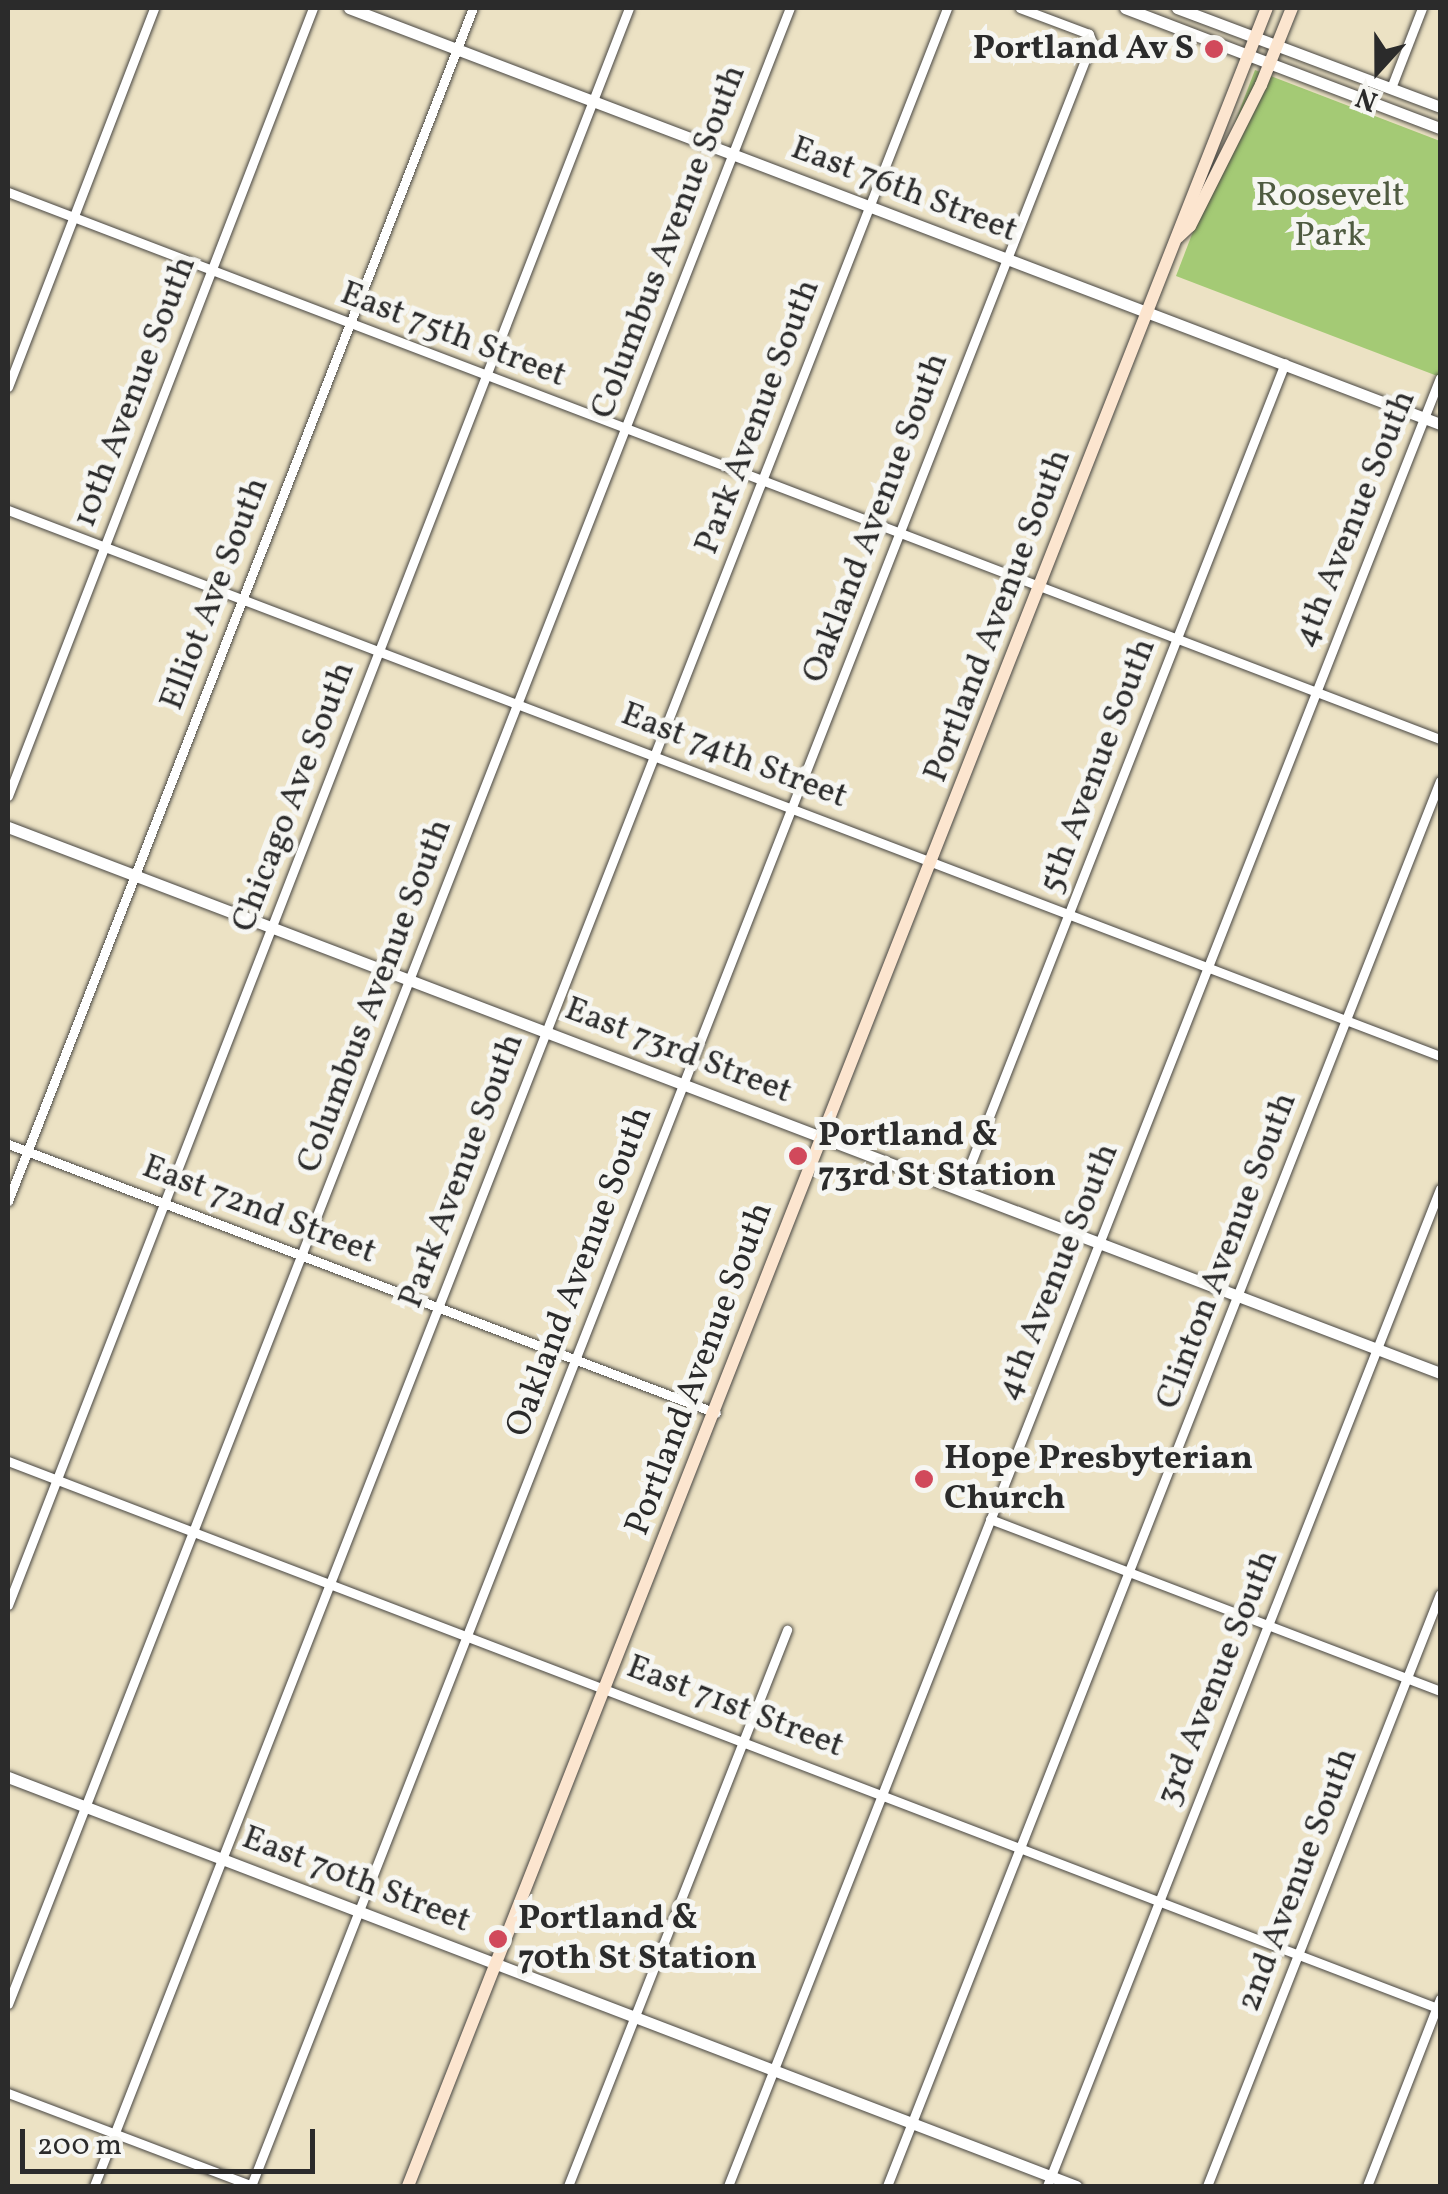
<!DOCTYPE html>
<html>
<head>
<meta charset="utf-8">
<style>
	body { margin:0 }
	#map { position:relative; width:1448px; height:2194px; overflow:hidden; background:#ece2c4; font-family:Vollkorn,serif }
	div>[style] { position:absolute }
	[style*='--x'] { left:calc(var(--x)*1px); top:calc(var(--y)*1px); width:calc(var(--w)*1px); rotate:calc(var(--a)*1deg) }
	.green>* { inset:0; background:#a4ca75 }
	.roads { filter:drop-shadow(0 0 2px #484642) drop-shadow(0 0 2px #484642) }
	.minor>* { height:9px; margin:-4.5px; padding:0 4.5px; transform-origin:4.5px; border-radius:4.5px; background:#fff }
	.tertiary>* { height:11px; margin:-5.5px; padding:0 5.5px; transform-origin:5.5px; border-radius:5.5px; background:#fff }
	.secondary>* { height:12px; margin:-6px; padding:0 6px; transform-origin:6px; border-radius:6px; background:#fce5cf }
	.dots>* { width:28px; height:28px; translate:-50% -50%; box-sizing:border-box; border:5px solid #f6f6f2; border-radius:50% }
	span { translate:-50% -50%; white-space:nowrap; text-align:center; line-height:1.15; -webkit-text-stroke:10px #f6f6f2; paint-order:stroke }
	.poi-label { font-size:35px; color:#2b2b2b; font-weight:700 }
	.right { translate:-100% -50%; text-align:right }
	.left { translate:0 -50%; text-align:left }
	.street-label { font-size:35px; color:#2b2b2b }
	.park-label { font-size:35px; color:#4f5b41 }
	.frame { position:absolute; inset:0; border:10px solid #2b2b2b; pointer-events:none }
	.north { position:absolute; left:1328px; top:20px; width:100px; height:100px; -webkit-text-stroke:8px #f6f6f2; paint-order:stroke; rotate:201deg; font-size:28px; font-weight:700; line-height:40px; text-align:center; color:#2b2b2b }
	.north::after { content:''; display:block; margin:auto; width:35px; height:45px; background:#2b2b2b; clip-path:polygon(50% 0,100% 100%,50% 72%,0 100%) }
	.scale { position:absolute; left:20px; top:2129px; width:295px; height:45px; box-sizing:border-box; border:5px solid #2b2b2b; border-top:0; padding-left:12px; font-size:30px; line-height:35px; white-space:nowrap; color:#2b2b2b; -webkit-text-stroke:8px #f6f6f2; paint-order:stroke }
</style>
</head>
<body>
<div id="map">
	<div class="green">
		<i style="clip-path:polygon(1255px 70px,1440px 141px,1440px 377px,1176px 276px)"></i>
	</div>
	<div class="roads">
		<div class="minor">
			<i style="--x:1391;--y:88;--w:86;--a:-68.8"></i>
			<i style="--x:8;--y:192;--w:1533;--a:20.91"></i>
			<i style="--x:8;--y:387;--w:406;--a:-68.9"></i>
			<i style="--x:8;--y:510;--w:1533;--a:20.87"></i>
			<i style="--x:8;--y:796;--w:845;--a:-68.84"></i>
			<i style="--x:8;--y:1144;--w:757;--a:20.8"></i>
			<i style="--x:961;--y:1188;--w:886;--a:-68.56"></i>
			<i style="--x:8;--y:1201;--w:1280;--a:-68.71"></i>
			<i style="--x:8;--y:1461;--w:1533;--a:20.94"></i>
			<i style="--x:990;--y:1519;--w:482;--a:20.9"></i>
			<i style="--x:8;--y:1605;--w:1713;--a:-68.75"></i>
			<i style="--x:8;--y:2004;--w:2144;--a:-68.61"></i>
			<i style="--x:8;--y:2093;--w:262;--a:20.8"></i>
			<i style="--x:94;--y:2186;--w:2339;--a:-68.61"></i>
			<i style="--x:251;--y:2186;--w:2303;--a:-68.58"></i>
			<i style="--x:1092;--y:42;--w:9;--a:-111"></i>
			<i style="--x:1089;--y:34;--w:74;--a:-159.4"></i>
			<i style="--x:568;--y:2186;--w:598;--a:-68.5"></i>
			<i style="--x:728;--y:2186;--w:1943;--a:-68.51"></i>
			<i style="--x:887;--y:2186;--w:1510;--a:-68.52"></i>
			<i style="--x:1047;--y:2186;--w:1072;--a:-68.49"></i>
			<i style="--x:1207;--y:2186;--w:636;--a:-68.52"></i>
			<i style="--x:1367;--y:2186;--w:201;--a:-68.7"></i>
		</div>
		<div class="tertiary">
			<i style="--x:349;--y:8;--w:1168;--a:20.87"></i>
			<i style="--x:1125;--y:8;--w:337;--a:20.9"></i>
			<i style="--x:1177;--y:8;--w:281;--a:20.6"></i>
			<i style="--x:8;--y:827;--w:1533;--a:20.87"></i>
			<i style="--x:8;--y:1777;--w:1144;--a:20.95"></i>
		</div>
		<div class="secondary">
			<i style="--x:1178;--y:237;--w:16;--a:-43"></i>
			<i style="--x:1190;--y:226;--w:158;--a:-63.3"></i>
			<i style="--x:1261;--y:85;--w:83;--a:-68.1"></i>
			<i style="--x:408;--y:2186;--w:2341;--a:-68.48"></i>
		</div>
	</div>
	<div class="dots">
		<i style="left:1214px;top:49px;background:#d1495b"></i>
		<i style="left:798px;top:1156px;background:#d1495b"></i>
		<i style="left:924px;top:1479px;background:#d1495b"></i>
		<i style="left:498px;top:1939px;background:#d1495b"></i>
	</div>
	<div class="poi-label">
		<span class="right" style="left:1194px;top:49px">Portland Av S</span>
		<span class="left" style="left:818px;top:1156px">Portland &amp;<br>73rd St Station</span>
		<span class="left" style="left:944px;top:1479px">Hope Presbyterian<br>Church</span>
		<span class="left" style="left:518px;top:1939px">Portland &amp;<br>70th St Station</span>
	</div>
	<div class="street-label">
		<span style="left:904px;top:190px;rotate:21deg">East 76th Street</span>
		<span style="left:669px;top:242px;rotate:-69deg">Columbus Avenue South</span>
		<span style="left:453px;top:335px;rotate:21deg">East 75th Street</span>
		<span style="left:135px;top:392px;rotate:-69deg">10th Avenue South</span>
		<span style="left:758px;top:417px;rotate:-69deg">Park Avenue South</span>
		<span style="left:876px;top:518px;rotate:-69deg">Oakland Avenue South</span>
		<span style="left:1355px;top:519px;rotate:-68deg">4th Avenue South</span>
		<span style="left:215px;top:594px;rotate:-69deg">Elliot Ave South</span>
		<span style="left:998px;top:616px;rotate:-69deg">Portland Avenue South</span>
		<span style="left:734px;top:756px;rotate:21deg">East 74th Street</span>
		<span style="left:1098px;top:766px;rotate:-69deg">5th Avenue South</span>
		<span style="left:294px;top:797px;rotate:-69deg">Chicago Ave South</span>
		<span style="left:375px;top:996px;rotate:-69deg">Columbus Avenue South</span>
		<span style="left:678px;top:1051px;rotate:21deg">East 73rd Street</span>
		<span style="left:462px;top:1171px;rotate:-69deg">Park Avenue South</span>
		<span style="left:259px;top:1210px;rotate:21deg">East 72nd Street</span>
		<span style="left:1227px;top:1251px;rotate:-69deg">Clinton Avenue South</span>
		<span style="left:580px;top:1272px;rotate:-69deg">Oakland Avenue South</span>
		<span style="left:1058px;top:1272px;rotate:-68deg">4th Avenue South</span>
		<span style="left:700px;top:1369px;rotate:-69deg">Portland Avenue South</span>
		<span style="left:1218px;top:1678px;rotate:-68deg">3rd Avenue South</span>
		<span style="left:735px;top:1707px;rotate:21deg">East 71st Street</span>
		<span style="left:356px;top:1880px;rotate:21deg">East 70th Street</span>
		<span style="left:1298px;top:1880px;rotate:-69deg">2nd Avenue South</span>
	</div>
	<div class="park-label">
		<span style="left:1330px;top:216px">Roosevelt<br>Park</span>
	</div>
	<div class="frame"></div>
	<div class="north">N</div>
	<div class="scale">200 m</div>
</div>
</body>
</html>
